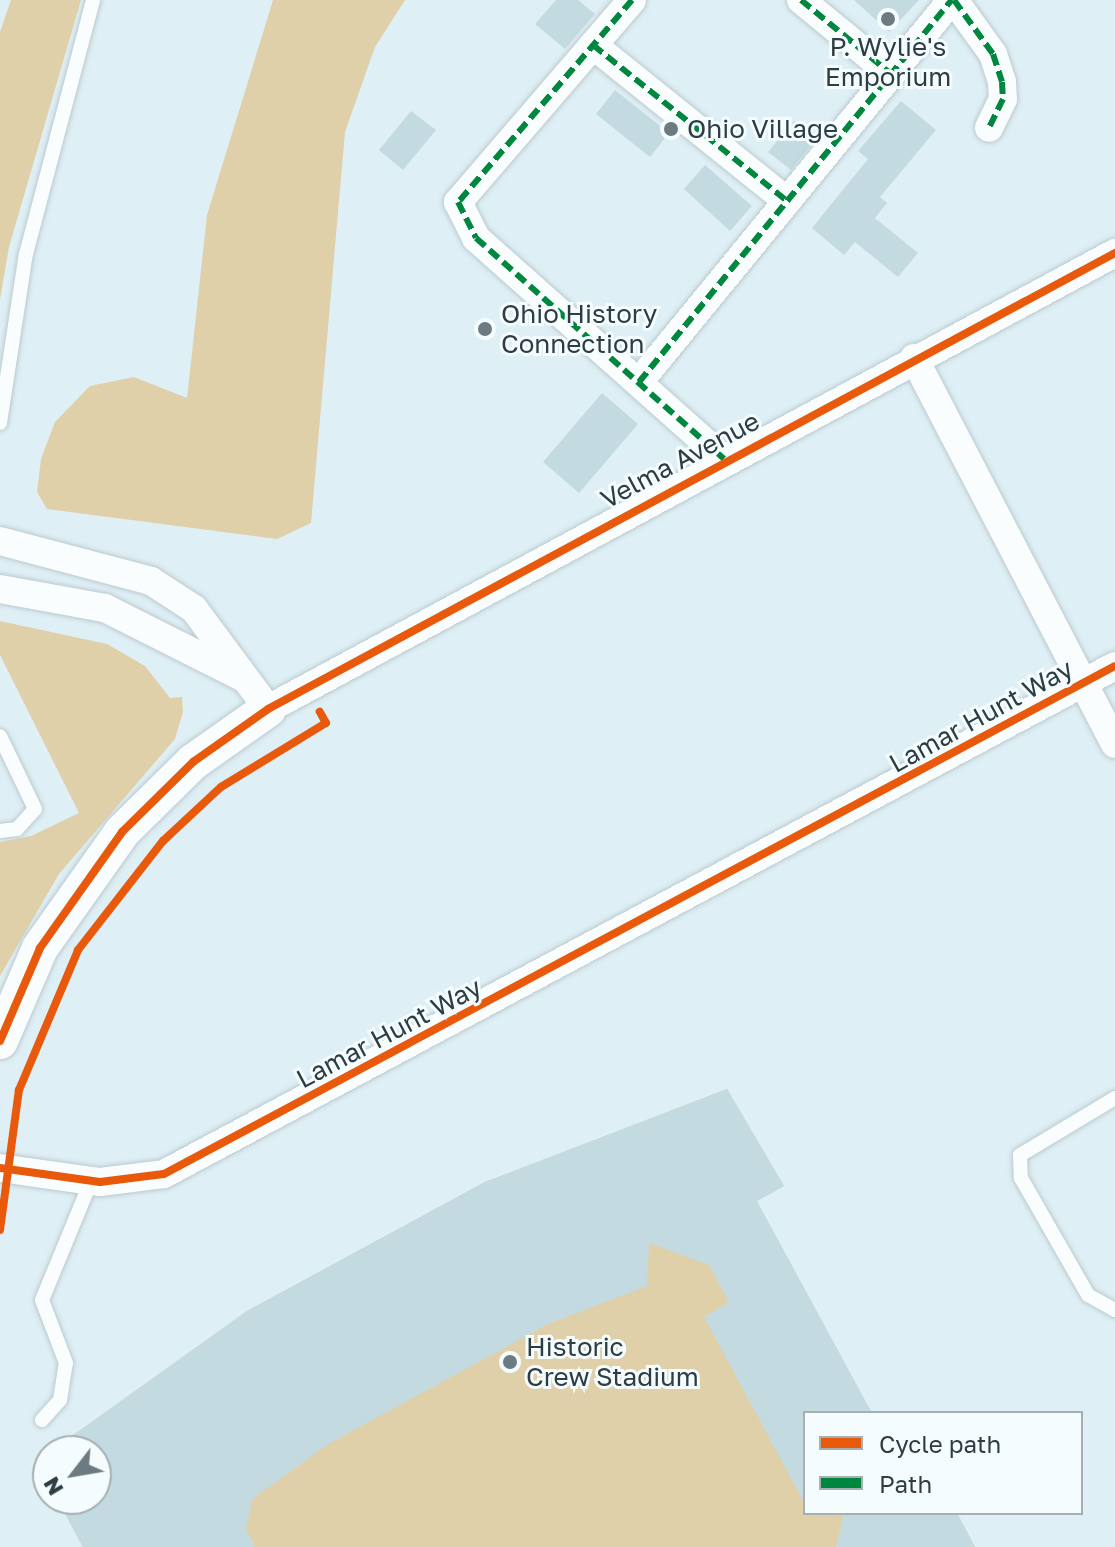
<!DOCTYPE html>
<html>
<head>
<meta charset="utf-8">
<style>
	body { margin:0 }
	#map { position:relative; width:1115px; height:1547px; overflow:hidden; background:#deeff5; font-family:"Golos Text",sans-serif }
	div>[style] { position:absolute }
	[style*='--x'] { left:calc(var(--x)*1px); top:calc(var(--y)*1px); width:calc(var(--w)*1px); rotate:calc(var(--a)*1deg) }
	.green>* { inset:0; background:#e0d0aa }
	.building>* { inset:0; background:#c3dae1 }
	.roads { filter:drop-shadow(0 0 2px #bccacf) drop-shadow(0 0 2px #bccacf) }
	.service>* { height:14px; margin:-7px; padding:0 7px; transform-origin:7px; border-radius:7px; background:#fafdfe }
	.minor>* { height:28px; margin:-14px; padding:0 14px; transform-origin:14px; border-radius:14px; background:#fafdfe }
	.tertiary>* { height:36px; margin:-18px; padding:0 18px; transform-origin:18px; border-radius:18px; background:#fafdfe }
	.quiet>* { height:6px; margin-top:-3px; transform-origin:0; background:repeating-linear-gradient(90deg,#00873e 0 12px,transparent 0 18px) }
	.cycleway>* { height:8px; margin:-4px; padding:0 4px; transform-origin:4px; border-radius:4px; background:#e8590c }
	.dots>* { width:22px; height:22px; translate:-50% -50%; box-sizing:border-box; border:4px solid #f4fcfe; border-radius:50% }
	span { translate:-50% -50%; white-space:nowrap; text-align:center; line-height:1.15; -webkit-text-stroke:6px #f4fcfe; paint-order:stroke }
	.poi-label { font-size:26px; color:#2e3d43 }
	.left { translate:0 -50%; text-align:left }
	.street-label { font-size:26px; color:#2e3d43 }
	.legend { position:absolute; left:803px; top:1411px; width:280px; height:104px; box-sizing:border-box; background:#f4fcfe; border:2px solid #a5b0b3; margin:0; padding:10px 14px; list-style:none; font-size:24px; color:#2e3d43 }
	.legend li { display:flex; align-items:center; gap:16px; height:40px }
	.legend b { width:40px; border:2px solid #a5b0b3 }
	.north { position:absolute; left:32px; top:1435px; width:80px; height:80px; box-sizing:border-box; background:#f4fcfe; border:2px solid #a5b0b3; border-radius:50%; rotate:239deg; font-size:22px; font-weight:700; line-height:32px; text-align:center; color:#2e3d43 }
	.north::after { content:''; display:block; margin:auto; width:28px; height:36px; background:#6c7b81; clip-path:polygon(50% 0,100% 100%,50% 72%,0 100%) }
</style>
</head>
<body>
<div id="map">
	<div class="green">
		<i style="clip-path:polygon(11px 0,81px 0,9px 247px,0 300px,0 32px)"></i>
		<i style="clip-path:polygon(273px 0,405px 0,375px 47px,345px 132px,311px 523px,277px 539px,47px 509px,37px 492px,41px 459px,55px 422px,90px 386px,134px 377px,187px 398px,207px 215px)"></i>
		<i style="clip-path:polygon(0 621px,107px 644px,145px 666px,170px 698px,182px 697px,183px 712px,175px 739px,59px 874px,0 976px,0 842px,31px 836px,79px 813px,0 655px)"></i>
		<i style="clip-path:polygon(727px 1089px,784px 1186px,757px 1201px,805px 1413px,805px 1513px,957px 1513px,975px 1547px,83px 1547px,57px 1499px,96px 1499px,96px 1451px,51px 1451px,247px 1311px,485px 1182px)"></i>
	</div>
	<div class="building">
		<i style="clip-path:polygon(556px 0,578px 0,595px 14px,565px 49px,535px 24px)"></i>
		<i style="clip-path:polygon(854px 0,919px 0,889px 32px)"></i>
		<i style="clip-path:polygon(615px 90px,669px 133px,650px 157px,596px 114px)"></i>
		<i style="clip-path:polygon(901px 101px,936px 130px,880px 197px,887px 203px,875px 218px,918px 253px,898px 277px,855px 242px,844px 255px,812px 228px,868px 159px,858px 151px)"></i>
		<i style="clip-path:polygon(411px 111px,436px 130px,403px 170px,379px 150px)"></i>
		<i style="clip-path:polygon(794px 121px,816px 139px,791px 170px,768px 152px)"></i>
		<i style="clip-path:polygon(705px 165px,752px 206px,730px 231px,684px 189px)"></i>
		<i style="clip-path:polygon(602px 393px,638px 424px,579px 493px,543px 462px)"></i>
		<i style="clip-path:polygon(727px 1089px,784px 1186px,757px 1201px,872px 1413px,805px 1413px,805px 1504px,704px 1317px,729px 1302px,709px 1265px,649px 1243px,647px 1286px,548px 1324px,330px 1443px,252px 1499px,246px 1530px,255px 1547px,83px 1547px,57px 1499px,96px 1499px,96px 1451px,51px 1451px,247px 1311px,485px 1182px)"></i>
		<i style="clip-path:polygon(844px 1513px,957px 1513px,975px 1547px,836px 1547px)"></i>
	</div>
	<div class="roads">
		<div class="service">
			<i style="--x:0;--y:423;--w:171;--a:-81.3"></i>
			<i style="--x:26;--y:254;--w:263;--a:-75.2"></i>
			<i style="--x:0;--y:736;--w:81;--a:64.4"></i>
			<i style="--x:35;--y:809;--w:27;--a:132"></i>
			<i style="--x:17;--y:829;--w:17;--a:173"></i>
			<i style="--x:1115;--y:1098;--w:111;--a:149"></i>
			<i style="--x:1020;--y:1155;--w:23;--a:88"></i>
			<i style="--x:1021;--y:1178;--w:135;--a:60.2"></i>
			<i style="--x:1088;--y:1295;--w:31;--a:29"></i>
			<i style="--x:42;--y:1420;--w:27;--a:-48"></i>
			<i style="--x:60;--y:1400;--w:37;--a:-81"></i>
			<i style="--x:66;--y:1363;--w:67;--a:-110.9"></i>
			<i style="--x:42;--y:1300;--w:129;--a:-67.6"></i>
		</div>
		<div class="minor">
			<i style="--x:632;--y:0;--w:267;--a:130.7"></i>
			<i style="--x:458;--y:202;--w:40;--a:63.4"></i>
			<i style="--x:476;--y:238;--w:332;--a:41.7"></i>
			<i style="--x:801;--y:0;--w:117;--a:39.4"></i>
			<i style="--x:954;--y:0;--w:67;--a:54.2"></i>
			<i style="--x:993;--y:54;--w:29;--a:72"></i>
			<i style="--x:1002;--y:82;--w:17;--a:87"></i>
			<i style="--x:1003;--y:99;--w:32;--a:116"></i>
			<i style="--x:593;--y:45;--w:249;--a:38.8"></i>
			<i style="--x:914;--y:358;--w:435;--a:62.5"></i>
			<i style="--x:639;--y:382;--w:494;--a:-50.7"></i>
			<i style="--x:0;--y:541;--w:156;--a:14.8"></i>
			<i style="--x:151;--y:581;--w:51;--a:33.1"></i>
			<i style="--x:194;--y:609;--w:124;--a:53.5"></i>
			<i style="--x:268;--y:709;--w:962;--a:-28.3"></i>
			<i style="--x:0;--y:589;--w:107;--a:10.3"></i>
			<i style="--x:105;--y:608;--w:156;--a:26.7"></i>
			<i style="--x:0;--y:1168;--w:101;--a:8"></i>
			<i style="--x:100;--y:1182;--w:64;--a:-7.1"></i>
			<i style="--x:164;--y:1174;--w:1078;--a:-28.11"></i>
		</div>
		<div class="tertiary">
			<i style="--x:0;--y:1041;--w:101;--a:-66.7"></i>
			<i style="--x:40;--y:948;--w:142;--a:-54.7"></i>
			<i style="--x:122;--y:832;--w:100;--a:-44.6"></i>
			<i style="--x:193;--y:762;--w:92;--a:-35.2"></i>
		</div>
	</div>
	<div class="quiet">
		<i style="--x:632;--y:0;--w:267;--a:130.7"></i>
		<i style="--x:458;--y:202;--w:40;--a:63.4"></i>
		<i style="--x:476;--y:238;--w:332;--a:41.7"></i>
		<i style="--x:801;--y:0;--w:117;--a:39.4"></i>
		<i style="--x:954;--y:0;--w:67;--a:54.2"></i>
		<i style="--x:993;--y:54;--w:29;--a:72"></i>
		<i style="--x:1002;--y:82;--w:17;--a:87"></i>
		<i style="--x:1003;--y:99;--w:32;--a:116"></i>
		<i style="--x:593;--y:45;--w:249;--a:38.8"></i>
		<i style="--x:639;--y:382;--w:494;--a:-50.7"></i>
	</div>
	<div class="cycleway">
		<i style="--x:0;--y:1041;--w:101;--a:-66.7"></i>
		<i style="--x:40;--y:948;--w:142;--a:-54.7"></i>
		<i style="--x:122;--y:832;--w:100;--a:-44.6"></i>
		<i style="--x:193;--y:762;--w:92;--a:-35.2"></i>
		<i style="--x:268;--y:709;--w:962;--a:-28.3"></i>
		<i style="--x:0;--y:1168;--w:101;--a:8"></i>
		<i style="--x:100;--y:1182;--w:64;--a:-7.1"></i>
		<i style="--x:164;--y:1174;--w:1078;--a:-28.11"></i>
		<i style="--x:0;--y:1230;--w:141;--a:-82.3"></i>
		<i style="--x:19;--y:1090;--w:152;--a:-67.1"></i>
		<i style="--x:78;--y:950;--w:138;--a:-52.1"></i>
		<i style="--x:163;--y:841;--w:79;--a:-43"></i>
		<i style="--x:221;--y:787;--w:123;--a:-31.4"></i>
		<i style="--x:326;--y:723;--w:13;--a:-119"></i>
	</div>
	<div class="dots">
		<i style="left:888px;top:19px;background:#6c7b81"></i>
		<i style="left:671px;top:129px;background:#6c7b81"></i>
		<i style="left:485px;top:329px;background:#6c7b81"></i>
		<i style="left:510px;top:1362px;background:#6c7b81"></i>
	</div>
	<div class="poi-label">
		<span style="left:888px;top:62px">P. Wylie's<br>Emporium</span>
		<span class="left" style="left:687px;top:129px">Ohio Village</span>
		<span class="left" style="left:501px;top:329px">Ohio History<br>Connection</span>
		<span class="left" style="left:526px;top:1362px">Historic<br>Crew Stadium</span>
	</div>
	<div class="street-label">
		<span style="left:680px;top:460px;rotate:-28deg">Velma Avenue</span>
		<span style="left:981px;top:716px;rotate:-29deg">Lamar Hunt Way</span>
		<span style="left:389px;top:1033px;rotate:-28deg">Lamar Hunt Way</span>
	</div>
	<ul class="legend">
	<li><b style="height:10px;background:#e8590c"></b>Cycle path</li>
	<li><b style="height:10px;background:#00873e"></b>Path</li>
	</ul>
	<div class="north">N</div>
</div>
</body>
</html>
